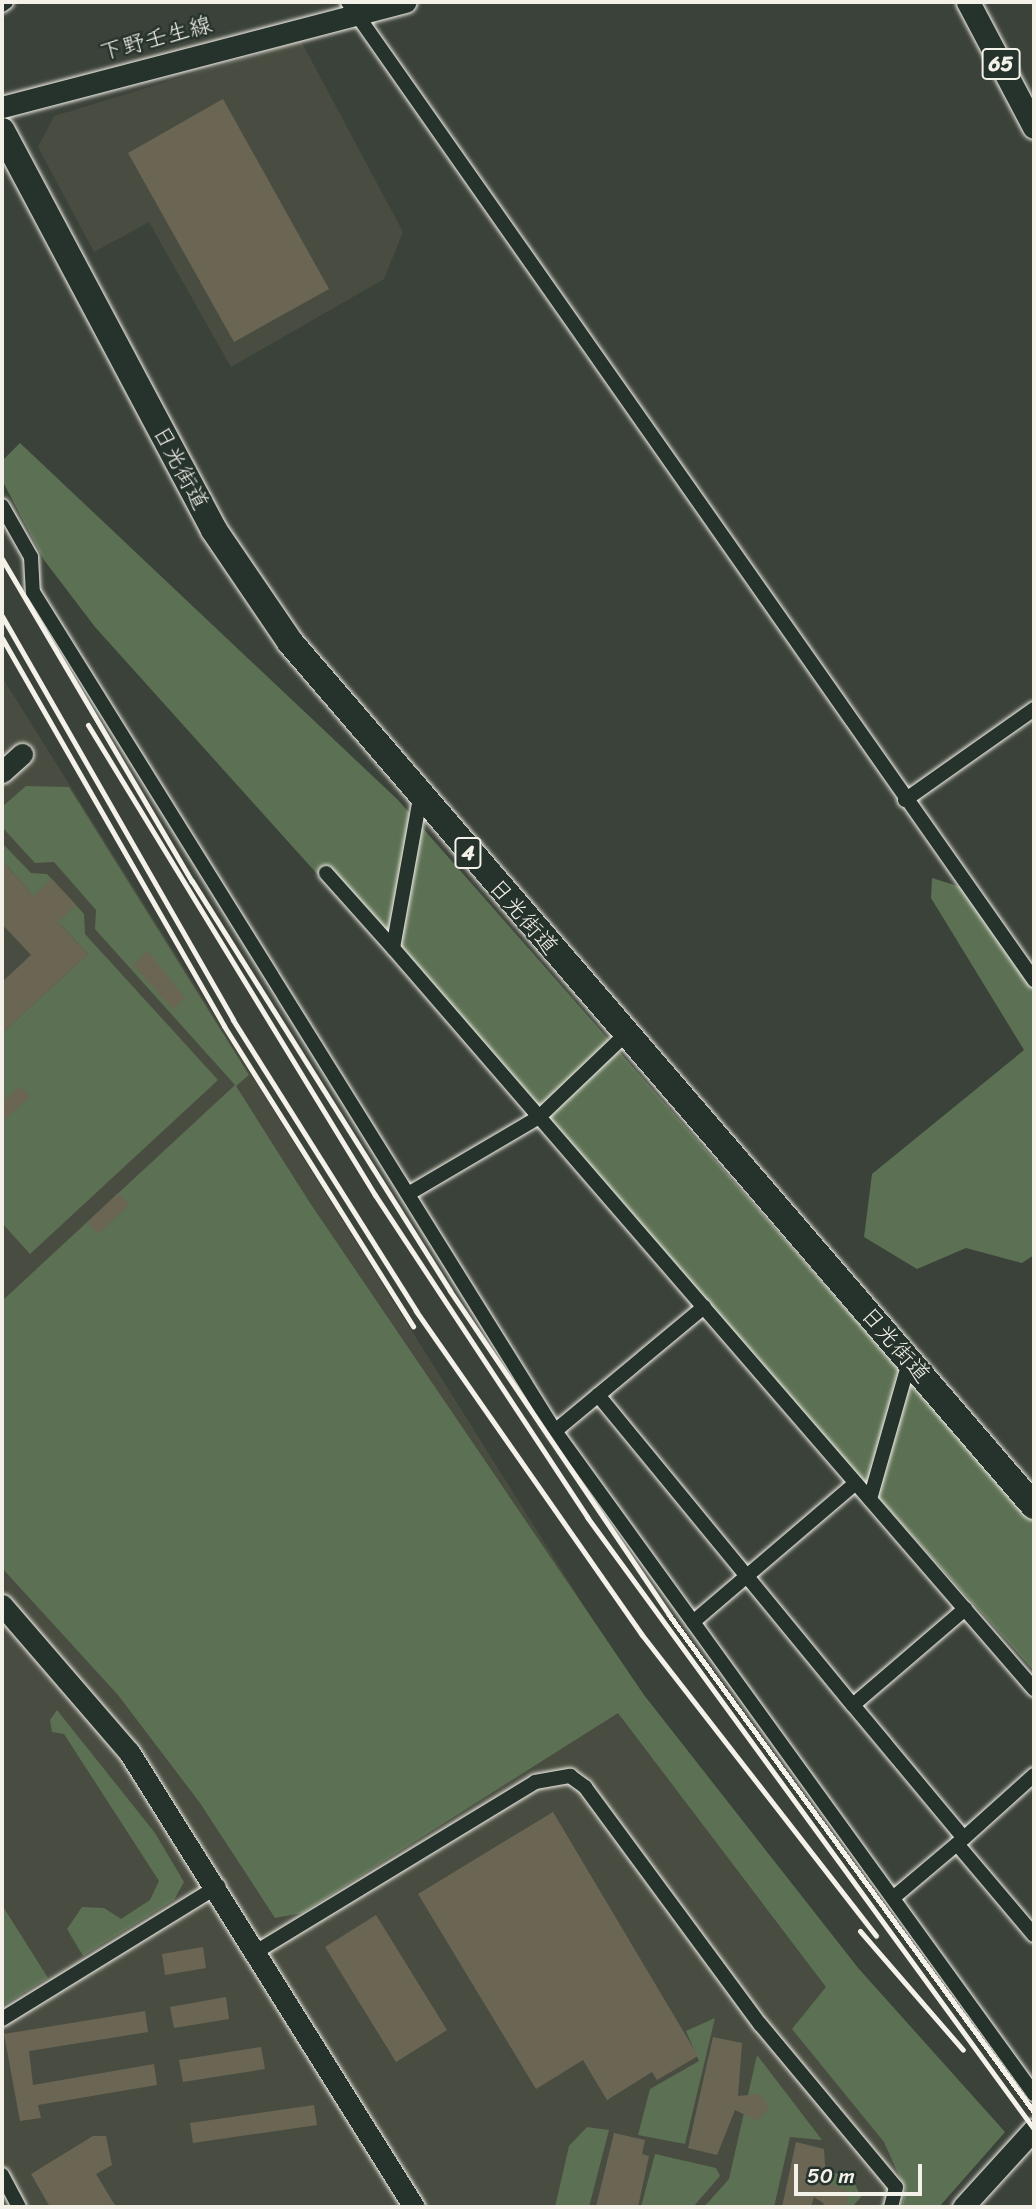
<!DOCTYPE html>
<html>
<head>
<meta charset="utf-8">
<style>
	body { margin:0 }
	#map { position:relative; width:1036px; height:2209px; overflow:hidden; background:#3b4239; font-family:Sriracha,"Klee One",sans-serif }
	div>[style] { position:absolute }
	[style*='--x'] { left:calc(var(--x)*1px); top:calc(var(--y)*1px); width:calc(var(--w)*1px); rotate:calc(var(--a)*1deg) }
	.built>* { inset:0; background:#494d41 }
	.green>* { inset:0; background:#5c7053 }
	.building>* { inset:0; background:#6b6654 }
	.roads { filter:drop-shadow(0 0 2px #f4f1e8) drop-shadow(0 0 2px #f4f1e8) }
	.street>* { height:14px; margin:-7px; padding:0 7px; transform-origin:7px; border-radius:7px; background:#26332d }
	.secondary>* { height:21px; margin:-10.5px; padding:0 10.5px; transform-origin:10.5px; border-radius:10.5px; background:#26332d }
	.primary>* { height:23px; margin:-11.5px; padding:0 11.5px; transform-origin:11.5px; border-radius:11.5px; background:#26332d }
	.highway>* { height:26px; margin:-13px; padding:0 13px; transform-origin:13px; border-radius:13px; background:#26332d }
	.rail>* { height:5px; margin:-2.5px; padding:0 2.5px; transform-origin:2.5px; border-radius:2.5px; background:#f4f1e8 }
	span { translate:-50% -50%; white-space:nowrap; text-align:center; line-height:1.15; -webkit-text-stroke:5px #26332d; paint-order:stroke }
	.shield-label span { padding:2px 5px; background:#26332d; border:2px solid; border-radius:5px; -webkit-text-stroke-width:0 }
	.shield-label { font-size:21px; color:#f4f1e8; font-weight:700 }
	.street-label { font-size:23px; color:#f4f1e8 }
	.frame { position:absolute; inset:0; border:4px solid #f4f1e8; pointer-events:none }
	.scale { position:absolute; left:794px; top:2164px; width:128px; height:32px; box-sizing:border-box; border:4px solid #f4f1e8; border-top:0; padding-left:9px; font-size:21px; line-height:24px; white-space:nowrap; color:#f4f1e8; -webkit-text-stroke:5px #26332d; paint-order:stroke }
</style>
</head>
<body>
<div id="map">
	<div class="built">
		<i style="clip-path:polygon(301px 41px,403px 232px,384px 279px,231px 367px,149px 222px,94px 252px,38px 147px,54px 116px)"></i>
		<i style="clip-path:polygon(2px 677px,702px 1794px,1005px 2132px,939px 2207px,2px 2207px)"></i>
	</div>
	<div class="green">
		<i style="clip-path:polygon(20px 443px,398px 800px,1034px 1523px,1034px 1671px,95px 627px,44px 560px,2px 480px,2px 461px)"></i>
		<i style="clip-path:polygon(26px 786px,69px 787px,249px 1075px,236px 1086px,310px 1203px,644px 1695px,859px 1969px,1005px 2132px,939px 2207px,902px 2207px,905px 2189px,884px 2142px,792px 2029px,826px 1987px,618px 1713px,302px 1913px,275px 1918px,200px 1803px,118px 1695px,2px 1568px,2px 1301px,235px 1085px,95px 929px,96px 910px,54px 862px,35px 863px,2px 827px,2px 807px)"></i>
		<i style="clip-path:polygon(2px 843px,31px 873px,47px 874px,84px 914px,85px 934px,218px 1080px,30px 1254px,2px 1223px,2px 1033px,88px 954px,62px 926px,39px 947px,31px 893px,7px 866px,2px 870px)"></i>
		<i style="clip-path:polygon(932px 878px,961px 887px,1034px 988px,1034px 1255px,1022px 1263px,966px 1248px,917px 1269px,864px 1237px,872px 1174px,1024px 1050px,931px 898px)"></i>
		<i style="clip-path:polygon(57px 1710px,155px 1833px,184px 1882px,174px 1900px,83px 1956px,67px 1929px,82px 1907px,104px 1908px,121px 1919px,150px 1900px,159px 1881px,64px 1734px,52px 1732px,50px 1720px)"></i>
		<i style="clip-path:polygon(2px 1905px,48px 1978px,2px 2006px)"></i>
		<i style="clip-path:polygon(715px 2018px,685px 2144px,638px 2135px,650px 2089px,699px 2061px,686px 2031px)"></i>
		<i style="clip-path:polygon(757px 2055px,822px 2140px,790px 2137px,774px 2207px,704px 2207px,729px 2179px)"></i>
		<i style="clip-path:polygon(587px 2127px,609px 2130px,589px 2207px,555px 2207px,569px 2146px)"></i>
		<i style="clip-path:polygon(655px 2154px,716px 2168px,720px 2176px,693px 2207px,641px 2207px)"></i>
		<i style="clip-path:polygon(832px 2172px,852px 2178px,861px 2197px,852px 2207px,823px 2207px)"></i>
	</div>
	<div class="building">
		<i style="clip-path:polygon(223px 99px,329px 289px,234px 342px,128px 153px)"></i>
		<i style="clip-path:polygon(2px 861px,34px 896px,52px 879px,76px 905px,58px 922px,88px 954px,2px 1033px,2px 982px,31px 955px,2px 924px)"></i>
		<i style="clip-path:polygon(148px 951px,185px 998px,173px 1009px,133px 965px)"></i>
		<i style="clip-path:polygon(20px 1086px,30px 1097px,2px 1122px,2px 1102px)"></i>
		<i style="clip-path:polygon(118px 1193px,129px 1205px,98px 1234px,87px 1223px)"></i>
		<i style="clip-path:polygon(553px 1812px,698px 2056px,657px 2080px,652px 2072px,607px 2100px,583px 2060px,536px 2089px,418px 1894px)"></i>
		<i style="clip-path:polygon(376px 1915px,447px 2030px,396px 2062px,325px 1947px)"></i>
		<i style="clip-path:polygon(203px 1947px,206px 1968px,165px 1975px,162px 1954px)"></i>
		<i style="clip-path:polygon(226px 1997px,229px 2019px,174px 2028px,170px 2007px)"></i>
		<i style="clip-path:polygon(145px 2011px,148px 2032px,29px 2051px,33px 2085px,154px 2064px,157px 2085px,38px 2105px,41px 2118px,20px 2121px,4px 2034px)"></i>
		<i style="clip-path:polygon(713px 2037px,742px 2043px,738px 2096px,760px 2094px,769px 2108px,758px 2121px,735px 2110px,717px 2155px,688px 2148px)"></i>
		<i style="clip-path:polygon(261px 2047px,265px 2069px,183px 2082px,179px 2060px)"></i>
		<i style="clip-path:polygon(314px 2105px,317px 2125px,193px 2143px,190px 2123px)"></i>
		<i style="clip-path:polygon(614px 2133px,645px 2140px,642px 2154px,649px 2156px,638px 2207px,596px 2207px)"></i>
		<i style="clip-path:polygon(93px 2136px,106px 2136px,112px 2165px,96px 2174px,116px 2207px,50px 2207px,31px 2174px)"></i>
		<i style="clip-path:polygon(796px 2142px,824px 2149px,826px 2182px,849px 2191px,846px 2207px,829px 2207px,814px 2197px,811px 2207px,782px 2207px)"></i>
	</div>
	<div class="roads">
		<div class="street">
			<i style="--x:348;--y:2;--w:1195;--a:54.95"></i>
			<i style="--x:2;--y:5;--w:5;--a:-37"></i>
			<i style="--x:2;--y:506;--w:59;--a:60.4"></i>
			<i style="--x:31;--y:557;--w:35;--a:87"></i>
			<i style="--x:33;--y:592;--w:988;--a:58.11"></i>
			<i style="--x:555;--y:1431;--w:818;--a:54.15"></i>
			<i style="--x:420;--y:798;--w:152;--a:100.2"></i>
			<i style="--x:393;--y:948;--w:980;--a:49.14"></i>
			<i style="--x:905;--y:800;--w:158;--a:-35.2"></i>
			<i style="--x:326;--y:873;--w:101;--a:48.2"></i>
			<i style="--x:408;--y:1194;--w:152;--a:-30.4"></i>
			<i style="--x:539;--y:1117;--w:120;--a:-43.7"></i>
			<i style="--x:598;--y:1395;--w:401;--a:50.6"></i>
			<i style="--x:853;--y:1705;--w:148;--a:-40.6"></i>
			<i style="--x:555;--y:1431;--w:194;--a:-39.8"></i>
			<i style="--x:870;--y:1499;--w:142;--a:-74.1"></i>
			<i style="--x:693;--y:1622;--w:214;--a:-40.5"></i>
			<i style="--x:853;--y:1705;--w:173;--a:50.2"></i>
			<i style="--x:964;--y:1838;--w:93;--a:139.8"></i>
			<i style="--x:964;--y:1838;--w:94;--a:-42"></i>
			<i style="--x:957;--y:1844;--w:119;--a:49.8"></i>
			<i style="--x:259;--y:1950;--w:323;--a:-31.3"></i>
			<i style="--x:535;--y:1782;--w:36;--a:-10"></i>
			<i style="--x:570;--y:1776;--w:19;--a:36"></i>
			<i style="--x:585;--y:1787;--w:295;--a:53.6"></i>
			<i style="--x:760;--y:2024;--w:212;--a:50.2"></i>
			<i style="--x:896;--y:2187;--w:21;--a:104"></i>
			<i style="--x:2;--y:2019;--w:254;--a:-31.6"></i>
			<i style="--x:2;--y:2175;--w:36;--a:62"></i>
		</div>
		<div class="secondary">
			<i style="--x:2;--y:107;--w:417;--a:-14.6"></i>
			<i style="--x:2;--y:772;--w:27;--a:-42"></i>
			<i style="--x:2;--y:1605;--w:194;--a:49.2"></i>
			<i style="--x:129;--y:1752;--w:537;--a:57.94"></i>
			<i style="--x:963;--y:2207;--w:105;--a:-47.7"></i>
		</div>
		<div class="primary">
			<i style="--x:968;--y:2;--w:141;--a:62.2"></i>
		</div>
		<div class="highway">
			<i style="--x:2;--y:131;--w:452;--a:62"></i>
			<i style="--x:214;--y:530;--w:135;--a:55.8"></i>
			<i style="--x:290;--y:642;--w:1140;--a:49.27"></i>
		</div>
	</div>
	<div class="rail">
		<i style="--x:2;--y:559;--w:374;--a:59.5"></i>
		<i style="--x:192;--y:881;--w:484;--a:57.8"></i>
		<i style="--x:450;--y:1291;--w:391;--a:55.9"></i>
		<i style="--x:669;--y:1615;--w:617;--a:53.71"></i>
		<i style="--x:2;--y:616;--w:465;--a:60.2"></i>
		<i style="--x:233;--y:1020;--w:344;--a:57.8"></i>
		<i style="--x:416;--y:1311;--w:395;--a:55.1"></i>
		<i style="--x:642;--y:1635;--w:381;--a:52.1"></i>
		<i style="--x:2;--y:638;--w:447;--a:60.2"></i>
		<i style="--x:224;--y:1026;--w:355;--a:57.8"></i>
		<i style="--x:88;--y:725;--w:551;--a:58.59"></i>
		<i style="--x:375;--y:1195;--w:386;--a:56.6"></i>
		<i style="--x:587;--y:1517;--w:758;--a:53.86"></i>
		<i style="--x:860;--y:1931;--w:157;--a:49.1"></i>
	</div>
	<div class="shield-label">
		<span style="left:1001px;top:64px">65</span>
		<span style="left:468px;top:853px">4</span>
	</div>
	<div class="street-label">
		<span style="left:156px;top:39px;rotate:-15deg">下野壬生線</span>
		<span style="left:180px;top:468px;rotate:62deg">日光街道</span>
		<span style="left:523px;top:917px;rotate:49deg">日光街道</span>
		<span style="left:895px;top:1345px;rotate:49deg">日光街道</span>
	</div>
	<div class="frame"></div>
	<div class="scale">50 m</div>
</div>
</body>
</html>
